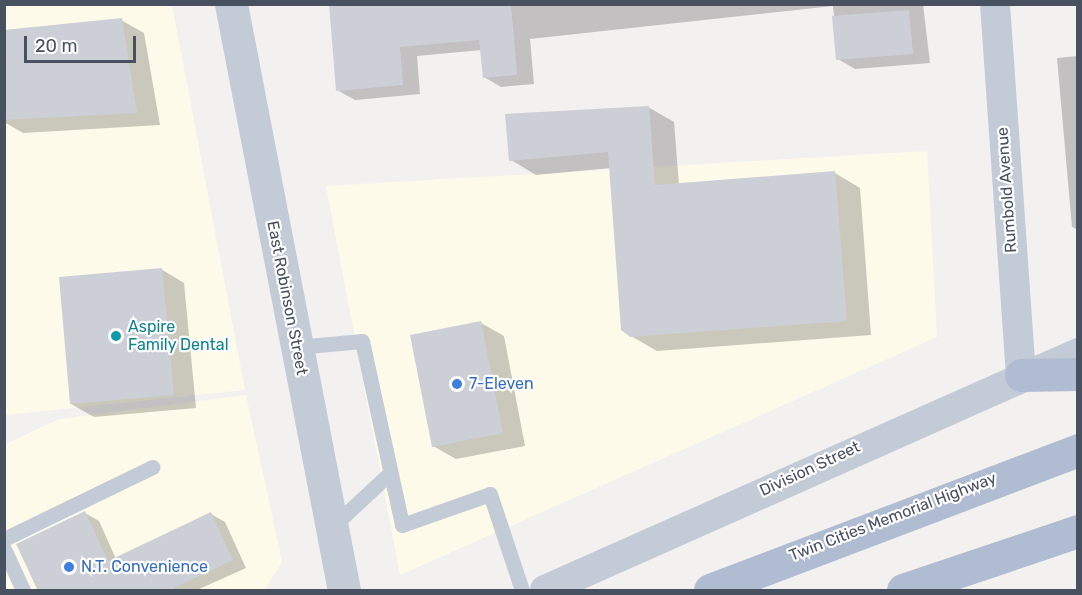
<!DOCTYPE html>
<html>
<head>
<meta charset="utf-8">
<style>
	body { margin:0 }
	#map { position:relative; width:1082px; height:595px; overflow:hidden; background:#f3f1f0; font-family:Rubik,sans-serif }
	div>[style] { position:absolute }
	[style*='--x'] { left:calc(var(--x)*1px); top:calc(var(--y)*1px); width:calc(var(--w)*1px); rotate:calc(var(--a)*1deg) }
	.commercial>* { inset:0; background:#fdfaea }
	.shadow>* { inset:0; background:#0003 }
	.building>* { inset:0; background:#cccfd6 }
	.service>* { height:15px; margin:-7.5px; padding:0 7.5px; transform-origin:7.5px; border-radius:7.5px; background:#c3cbd6 }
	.minor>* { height:30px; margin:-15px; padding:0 15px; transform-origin:15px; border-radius:15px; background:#c3cbd6 }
	.tertiary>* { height:33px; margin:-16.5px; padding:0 16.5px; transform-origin:16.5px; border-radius:16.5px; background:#c3cbd6 }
	.primary>* { height:33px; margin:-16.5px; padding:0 16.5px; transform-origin:16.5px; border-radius:16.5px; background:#afbcd1 }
	.dots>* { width:16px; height:16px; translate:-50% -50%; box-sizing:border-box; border:3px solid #fff; border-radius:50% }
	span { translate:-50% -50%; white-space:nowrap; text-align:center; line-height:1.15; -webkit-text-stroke:4.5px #fff; paint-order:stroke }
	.street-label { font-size:16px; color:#475160 }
	.culture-label { font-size:16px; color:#0d838f }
	.left { translate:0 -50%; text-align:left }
	.shop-label { font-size:16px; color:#366cbe }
	.frame { position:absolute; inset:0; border:6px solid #475160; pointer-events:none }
	.scale { position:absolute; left:24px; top:36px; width:112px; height:27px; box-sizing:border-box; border:3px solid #475160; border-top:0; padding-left:8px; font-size:18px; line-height:21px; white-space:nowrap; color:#475160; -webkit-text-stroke:4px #fff; paint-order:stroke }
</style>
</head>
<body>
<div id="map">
	<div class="commercial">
		<i style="clip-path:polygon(4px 5px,172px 5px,245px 390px,5px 415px)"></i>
		<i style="clip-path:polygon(927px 151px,937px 337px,400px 575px,326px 186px)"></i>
		<i style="clip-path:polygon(246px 395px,282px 562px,264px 590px,5px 590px,4px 445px,59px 419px)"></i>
	</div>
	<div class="shadow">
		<i style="clip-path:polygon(330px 4px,923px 4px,930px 63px,855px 69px,838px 59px,833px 6px,530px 39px,534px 84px,501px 87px,484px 77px,482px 50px,417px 56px,420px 94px,355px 100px,337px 90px)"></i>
		<i style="clip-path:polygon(121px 20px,144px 33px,160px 125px,23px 133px,4px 122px,4px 31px)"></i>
		<i style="clip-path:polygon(1078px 56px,1078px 230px,1072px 227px,1057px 58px)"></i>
		<i style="clip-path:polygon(648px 107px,674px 122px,679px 185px,835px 173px,860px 188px,871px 335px,657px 351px,631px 336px,611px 168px,536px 175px,511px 160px)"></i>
		<i style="clip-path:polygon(161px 269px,184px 283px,196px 408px,94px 417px,71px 404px)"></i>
		<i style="clip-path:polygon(481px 323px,504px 336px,525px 446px,456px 459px,433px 446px)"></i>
		<i style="clip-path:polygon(85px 513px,99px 521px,116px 559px,211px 514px,225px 522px,246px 568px,197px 590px,40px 590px)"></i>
	</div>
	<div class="building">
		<i style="clip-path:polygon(329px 4px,511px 4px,517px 75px,483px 78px,479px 40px,400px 47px,403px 85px,336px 91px)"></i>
		<i style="clip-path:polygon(909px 10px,913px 54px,836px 60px,832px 16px)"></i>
		<i style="clip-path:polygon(122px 18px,137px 113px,4px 120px,4px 30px)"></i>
		<i style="clip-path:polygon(649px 106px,655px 185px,835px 171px,847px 321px,630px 337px,621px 330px,608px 152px,509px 161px,505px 114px)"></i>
		<i style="clip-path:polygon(162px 268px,174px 395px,70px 404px,59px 277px)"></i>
		<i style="clip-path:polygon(481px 321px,503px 433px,432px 447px,410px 335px)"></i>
		<i style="clip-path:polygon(85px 511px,108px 561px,211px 512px,233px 560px,168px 591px,38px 591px,16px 544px)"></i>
	</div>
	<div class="service">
		<i style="--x:297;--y:347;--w:65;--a:-5.3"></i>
		<i style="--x:362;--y:341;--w:188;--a:77.7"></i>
		<i style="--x:402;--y:525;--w:93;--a:-19.4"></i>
		<i style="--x:490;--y:494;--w:101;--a:71.6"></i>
		<i style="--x:332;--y:527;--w:79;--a:-43"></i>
		<i style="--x:4;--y:539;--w:165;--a:-25.9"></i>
		<i style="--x:4;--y:549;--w:45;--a:65.1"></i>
	</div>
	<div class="minor">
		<i style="--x:995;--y:4;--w:372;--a:86"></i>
		<i style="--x:545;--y:590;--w:583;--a:-23.97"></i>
	</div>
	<div class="tertiary">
		<i style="--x:231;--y:4;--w:597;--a:79.09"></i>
	</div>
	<div class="primary">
		<i style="--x:1021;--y:375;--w:57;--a:-1"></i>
		<i style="--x:710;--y:590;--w:394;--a:-20.8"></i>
		<i style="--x:903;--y:590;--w:185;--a:-18.6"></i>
	</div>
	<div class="dots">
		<i style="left:116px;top:336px;background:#0f9aa8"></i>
		<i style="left:457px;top:384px;background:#3f7fe0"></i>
		<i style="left:69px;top:567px;background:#3f7fe0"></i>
	</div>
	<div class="street-label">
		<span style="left:1007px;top:190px;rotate:-94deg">Rumbold Avenue</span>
		<span style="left:287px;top:298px;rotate:79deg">East Robinson Street</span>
		<span style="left:810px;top:469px;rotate:-25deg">Division Street</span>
		<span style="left:893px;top:517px;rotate:-21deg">Twin Cities Memorial Highway</span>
	</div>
	<div class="culture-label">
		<span class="left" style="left:128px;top:336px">Aspire<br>Family Dental</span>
	</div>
	<div class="shop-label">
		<span class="left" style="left:469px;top:384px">7-Eleven</span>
		<span class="left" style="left:81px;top:567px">N.T. Convenience</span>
	</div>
	<div class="frame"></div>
	<div class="scale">20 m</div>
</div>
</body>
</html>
